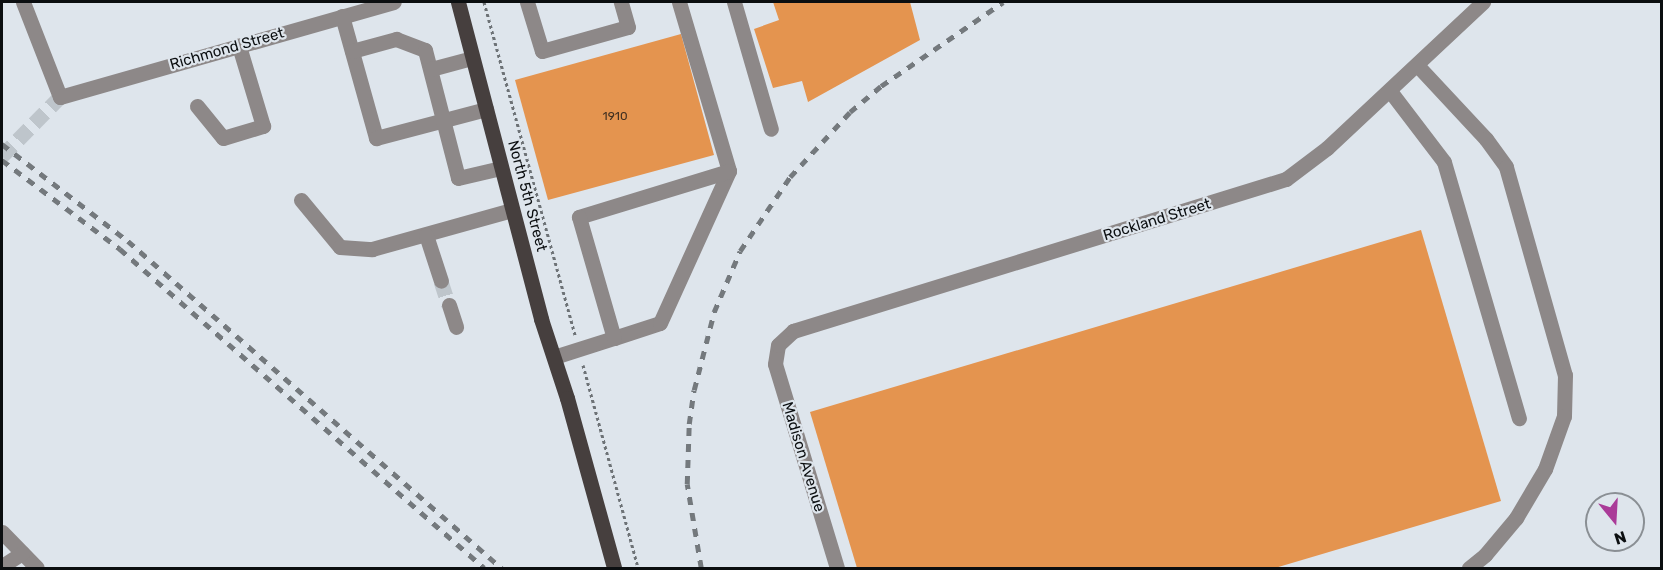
<!DOCTYPE html>
<html>
<head>
<meta charset="utf-8">
<style>
	body { margin:0 }
	#map { position:relative; width:1663px; height:570px; overflow:hidden; background:#dee5ec; font-family:Rubik,sans-serif }
	div>[style] { position:absolute }
	[style*='--x'] { left:calc(var(--x)*1px); top:calc(var(--y)*1px); width:calc(var(--w)*1px); rotate:calc(var(--a)*1deg) }
	.building>* { inset:0; background:#e4944f }
	.minor-tunnel>* { height:15px; margin-top:-7.5px; transform-origin:0; background:repeating-linear-gradient(90deg,#bec5cb 0 15px,transparent 0 23px) }
	.path>* { height:3px; margin-top:-1.5px; transform-origin:0; background:repeating-linear-gradient(90deg,#6d7276 0 3px,transparent 0 6px) }
	.minor>* { height:15px; margin:-7.5px; padding:0 7.5px; transform-origin:7.5px; border-radius:7.5px; background:#8d8888 }
	.major>* { height:15px; margin:-7.5px; padding:0 7.5px; transform-origin:7.5px; border-radius:7.5px; background:#463f3e }
	.rail>* { height:4.5px; margin-top:-2.25px; transform-origin:0; background:repeating-linear-gradient(90deg,#74797d 0 8px,transparent 0 16px) }
	span { translate:-50% -50%; white-space:nowrap; text-align:center; line-height:1.15; -webkit-text-stroke:4.5px #dee5ec; paint-order:stroke }
	.number-label { font-size:12px; color:#413020 }
	.number-label span { -webkit-text-stroke-width:0 }
	.street-label { font-size:15px; color:#0b0e10 }
	.frame { position:absolute; inset:0; border:3px solid #0b0e10; pointer-events:none }
	.north { position:absolute; left:1585px; top:492px; width:60px; height:60px; box-sizing:border-box; background:#dee5ec; border:2px solid #8a8f94; border-radius:50%; rotate:162deg; font-size:16px; font-weight:700; line-height:24px; text-align:center; color:#0b0e10 }
	.north::after { content:''; display:block; margin:auto; width:21px; height:27px; background:#aa3b98; clip-path:polygon(50% 0,100% 100%,50% 72%,0 100%) }
</style>
</head>
<body>
<div id="map">
	<div class="building">
		<i style="clip-path:polygon(773px 2px,910px 2px,920px 40px,808px 102px,802px 81px,773px 88px,754px 29px,779px 20px)"></i>
		<i style="clip-path:polygon(681px 34px,714px 155px,548px 200px,515px 80px)"></i>
		<i style="clip-path:polygon(1421px 230px,1501px 501px,1275px 568px,857px 568px,810px 412px)"></i>
	</div>
	<div class="minor-tunnel">
		<i style="--x:2;--y:156;--w:83;--a:-45.5"></i>
		<i style="--x:441;--y:281;--w:25;--a:72"></i>
	</div>
	<div class="path">
		<i style="--x:484;--y:2;--w:345;--a:74.7"></i>
		<i style="--x:583;--y:365;--w:210;--a:74.8"></i>
	</div>
	<div class="minor">
		<i style="--x:23;--y:2;--w:102;--a:68.7"></i>
		<i style="--x:60;--y:97;--w:347;--a:-15.9"></i>
		<i style="--x:527;--y:2;--w:51;--a:73"></i>
		<i style="--x:542;--y:51;--w:89;--a:-15.6"></i>
		<i style="--x:628;--y:27;--w:26;--a:-106"></i>
		<i style="--x:679;--y:2;--w:176;--a:73.5"></i>
		<i style="--x:734;--y:2;--w:132;--a:73.8"></i>
		<i style="--x:342;--y:16;--w:127;--a:74.4"></i>
		<i style="--x:376;--y:138;--w:114;--a:-14.8"></i>
		<i style="--x:352;--y:51;--w:46;--a:-15.3"></i>
		<i style="--x:396;--y:39;--w:31;--a:21"></i>
		<i style="--x:425;--y:50;--w:132;--a:75.5"></i>
		<i style="--x:458;--y:178;--w:44;--a:-13.1"></i>
		<i style="--x:1417;--y:65;--w:101;--a:47"></i>
		<i style="--x:1486;--y:139;--w:34;--a:54"></i>
		<i style="--x:1506;--y:167;--w:216;--a:74.2"></i>
		<i style="--x:1565;--y:375;--w:41;--a:91.4"></i>
		<i style="--x:1564;--y:416;--w:56;--a:109.7"></i>
		<i style="--x:1545;--y:469;--w:57;--a:120.6"></i>
		<i style="--x:1516;--y:518;--w:48;--a:130"></i>
		<i style="--x:1485;--y:555;--w:21;--a:141"></i>
		<i style="--x:431;--y:69;--w:42;--a:-15"></i>
		<i style="--x:1390;--y:91;--w:89;--a:52.7"></i>
		<i style="--x:1444;--y:162;--w:267;--a:73.7"></i>
		<i style="--x:197;--y:106;--w:41;--a:50.9"></i>
		<i style="--x:223;--y:138;--w:42;--a:-16.7"></i>
		<i style="--x:263;--y:126;--w:84;--a:-106.7"></i>
		<i style="--x:301;--y:200;--w:61;--a:50.3"></i>
		<i style="--x:340;--y:247;--w:32;--a:4"></i>
		<i style="--x:372;--y:249;--w:145;--a:-15.6"></i>
		<i style="--x:426;--y:235;--w:48;--a:71.9"></i>
		<i style="--x:449;--y:305;--w:23;--a:72"></i>
		<i style="--x:554;--y:357;--w:63;--a:-17.6"></i>
		<i style="--x:614;--y:338;--w:48;--a:-18.1"></i>
		<i style="--x:660;--y:323;--w:167;--a:-65.6"></i>
		<i style="--x:729;--y:171;--w:157;--a:163"></i>
		<i style="--x:579;--y:217;--w:126;--a:73.9"></i>
		<i style="--x:2;--y:532;--w:50;--a:45.8"></i>
		<i style="--x:2;--y:566;--w:24;--a:-33"></i>
		<i style="--x:837;--y:568;--w:213;--a:-106.9"></i>
		<i style="--x:775;--y:364;--w:19;--a:-81"></i>
		<i style="--x:778;--y:345;--w:21;--a:-43"></i>
		<i style="--x:793;--y:331;--w:516;--a:-17.14"></i>
		<i style="--x:1286;--y:179;--w:51;--a:-37.1"></i>
		<i style="--x:1327;--y:148;--w:214;--a:-43.1"></i>
	</div>
	<div class="major">
		<i style="--x:458;--y:2;--w:328;--a:75.3"></i>
		<i style="--x:541;--y:319;--w:83;--a:71.8"></i>
		<i style="--x:567;--y:398;--w:176;--a:74.5"></i>
	</div>
	<div class="rail">
		<i style="--x:2;--y:144;--w:159;--a:37.6"></i>
		<i style="--x:128;--y:241;--w:497;--a:41.2"></i>
		<i style="--x:2;--y:160;--w:148;--a:37"></i>
		<i style="--x:120;--y:249;--w:484;--a:41.2"></i>
		<i style="--x:701;--y:568;--w:85;--a:-99.5"></i>
		<i style="--x:687;--y:484;--w:60;--a:-88.1"></i>
		<i style="--x:689;--y:424;--w:34;--a:-82"></i>
		<i style="--x:694;--y:390;--w:81;--a:-75.6"></i>
		<i style="--x:714;--y:312;--w:66;--a:-66.9"></i>
		<i style="--x:740;--y:251;--w:89;--a:-56"></i>
		<i style="--x:790;--y:177;--w:88;--a:-47.3"></i>
		<i style="--x:850;--y:112;--w:40;--a:-40"></i>
		<i style="--x:881;--y:86;--w:148;--a:-34.5"></i>
	</div>
	<div class="number-label">
		<span style="left:615px;top:117px">1910</span>
	</div>
	<div class="street-label">
		<span style="left:227px;top:49px;rotate:-16deg">Richmond Street</span>
		<span style="left:527px;top:196px;rotate:75deg">North 5th Street</span>
		<span style="left:1157px;top:220px;rotate:-17deg">Rockland Street</span>
		<span style="left:803px;top:457px;rotate:73deg">Madison Avenue</span>
	</div>
	<div class="frame"></div>
	<div class="north">N</div>
</div>
</body>
</html>
